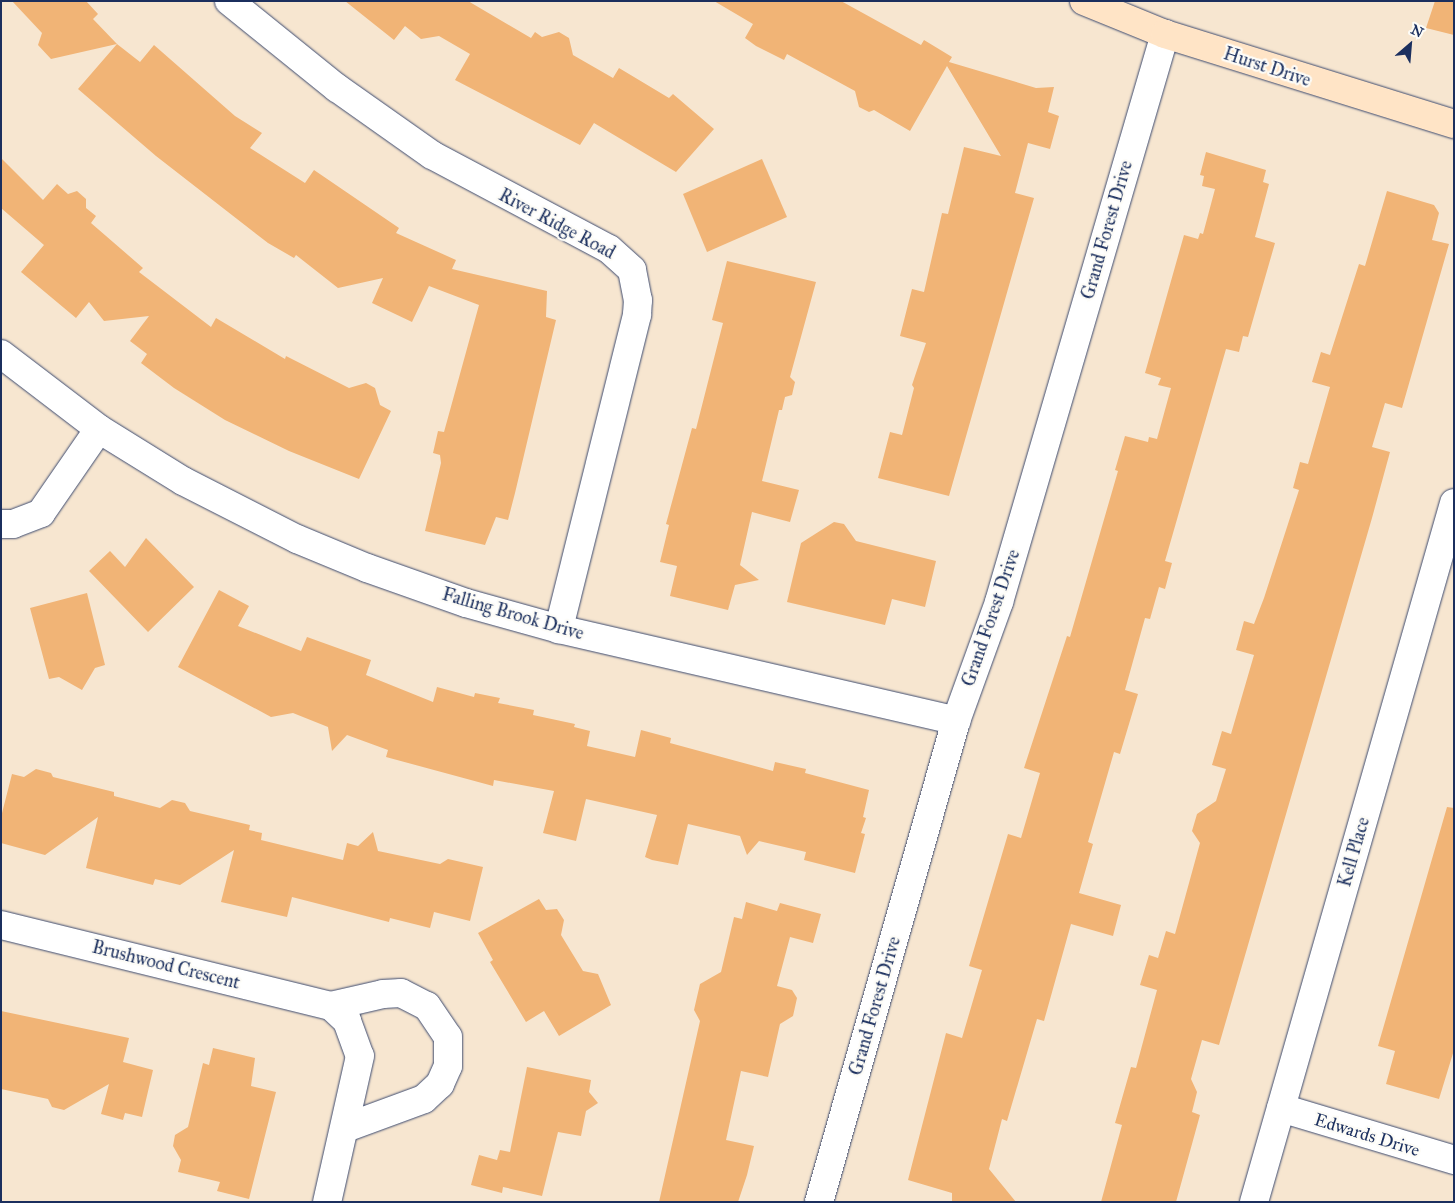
<!DOCTYPE html>
<html>
<head>
<meta charset="utf-8">
<style>
	body { margin:0 }
	#map { position:relative; width:1455px; height:1203px; overflow:hidden; background:#f7e6d0; font-family:"IM FELL Great Primer",serif }
	div>[style] { position:absolute }
	[style*='--x'] { left:calc(var(--x)*1px); top:calc(var(--y)*1px); width:calc(var(--w)*1px); rotate:calc(var(--a)*1deg) }
	.building>* { inset:0; background:#f1b476 }
	.roads { filter:drop-shadow(0 0 1px #3c4a6f) drop-shadow(0 0 1px #3c4a6f) }
	.street>* { height:28px; margin:-14px; padding:0 14px; transform-origin:14px; border-radius:14px; background:#fff }
	.secondary>* { height:28px; margin:-14px; padding:0 14px; transform-origin:14px; border-radius:14px; background:#ffe4c6 }
	span { translate:-50% -50%; white-space:nowrap; text-align:center; line-height:1.15; -webkit-text-stroke:4.5px #fdfcf7; paint-order:stroke }
	.street-label { font-size:18px; color:#1b2f5e }
	.frame { position:absolute; inset:0; border:2px solid #1b2f5e; pointer-events:none }
	.north { position:absolute; left:1385px; top:20px; width:50px; height:50px; -webkit-text-stroke:4px #fdfcf7; paint-order:stroke; rotate:27deg; font-size:14px; font-weight:700; line-height:20px; text-align:center; color:#1b2f5e }
	.north::after { content:''; display:block; margin:auto; width:18px; height:22px; background:#1b2f5e; clip-path:polygon(50% 0,100% 100%,50% 72%,0 100%) }
</style>
</head>
<body>
<div id="map">
	<div class="building">
		<i style="clip-path:polygon(12px 1px,86px 1px,98px 14px,93px 19px,117px 44px,140px 62px,154px 45px,235px 116px,262px 133px,250px 148px,305px 183px,314px 170px,399px 228px,396px 233px,456px 260px,452px 269px,547px 291px,546px 317px,556px 320px,515px 493px,508px 520px,496px 517px,485px 545px,425px 531px,441px 463px,440px 455px,433px 453px,438px 431px,444px 432px,479px 305px,429px 286px,412px 322px,372px 303px,383px 278px,338px 288px,296px 255px,294px 258px,268px 243px,156px 156px,78px 89px,117px 44px,51px 59px,38px 45px,42px 33px)"></i>
		<i style="clip-path:polygon(345px 1px,468px 1px,531px 38px,535px 32px,542px 37px,559px 32px,569px 38px,573px 55px,613px 78px,619px 68px,669px 98px,673px 94px,714px 129px,676px 172px,594px 123px,580px 145px,455px 80px,470px 54px,439px 36px,421px 39px,405px 26px,394px 40px)"></i>
		<i style="clip-path:polygon(714px 1px,841px 1px,921px 45px,924px 40px,952px 57px,949px 62px,1036px 88px,1054px 87px,1048px 112px,1059px 116px,1050px 149px,1028px 143px,1015px 193px,1034px 198px,949px 496px,878px 478px,890px 432px,902px 435px,914px 388px,912px 385px,926px 343px,900px 336px,912px 289px,924px 292px,942px 213px,948px 214px,964px 147px,1001px 156px,947px 66px,910px 131px,874px 110px,869px 112px,859px 107px,855px 91px,787px 54px,784px 60px,756px 46px,745px 38px,753px 24px)"></i>
		<i style="clip-path:polygon(1435px 1px,1454px 1px,1454px 35px,1426px 28px)"></i>
		<i style="clip-path:polygon(1206px 152px,1266px 170px,1263px 182px,1269px 184px,1255px 237px,1275px 243px,1248px 337px,1243px 336px,1239px 352px,1226px 349px,1165px 561px,1172px 563px,1165px 589px,1159px 587px,1150px 619px,1145px 618px,1125px 690px,1138px 694px,1120px 754px,1114px 752px,1088px 842px,1093px 844px,1079px 893px,1121px 905px,1113px 936px,1071px 924px,1044px 1021px,1037px 1019px,1007px 1121px,1002px 1119px,989px 1169px,1016px 1202px,952px 1202px,952px 1193px,908px 1180px,946px 1033px,962px 1038px,982px 970px,969px 966px,1008px 834px,1021px 838px,1040px 773px,1024px 768px,1067px 636px,1070px 637px,1118px 471px,1115px 470px,1125px 436px,1148px 442px,1149px 437px,1157px 439px,1171px 388px,1158px 385px,1161px 378px,1145px 373px,1184px 235px,1198px 239px,1200px 233px,1203px 234px,1215px 189px,1202px 186px,1204px 176px,1200px 175px)"></i>
		<i style="clip-path:polygon(1px 158px,43px 200px,57px 184px,68px 194px,77px 191px,86px 199px,86px 208px,96px 216px,91px 223px,143px 268px,139px 272px,211px 327px,216px 318px,285px 359px,286px 356px,349px 388px,366px 383px,375px 388px,380px 405px,391px 411px,359px 479px,289px 451px,225px 420px,174px 388px,141px 363px,147px 354px,130px 341px,149px 316px,104px 321px,89px 302px,76px 318px,21px 272px,44px 245px,1px 208px)"></i>
		<i style="clip-path:polygon(762px 159px,787px 217px,707px 252px,683px 194px)"></i>
		<i style="clip-path:polygon(1387px 191px,1434px 205px,1439px 213px,1432px 240px,1449px 244px,1402px 408px,1385px 403px,1372px 447px,1390px 452px,1372px 518px,1219px 1045px,1202px 1040px,1191px 1079px,1197px 1092px,1192px 1112px,1200px 1115px,1176px 1202px,1101px 1202px,1122px 1125px,1115px 1123px,1131px 1067px,1136px 1068px,1157px 990px,1140px 985px,1149px 955px,1158px 958px,1166px 931px,1175px 934px,1200px 843px,1192px 831px,1197px 814px,1216px 801px,1226px 769px,1212px 765px,1222px 731px,1231px 734px,1254px 655px,1236px 650px,1244px 621px,1254px 624px,1264px 598px,1299px 490px,1293px 488px,1300px 462px,1308px 464px,1330px 387px,1312px 382px,1321px 352px,1330px 355px,1359px 264px,1365px 266px)"></i>
		<i style="clip-path:polygon(727px 261px,816px 282px,790px 377px,795px 382px,792px 395px,785px 397px,782px 410px,779px 410px,762px 481px,799px 490px,790px 522px,752px 512px,740px 565px,759px 580px,735px 585px,728px 610px,670px 596px,677px 566px,660px 562px,669px 525px,666px 524px,692px 428px,696px 429px,723px 323px,712px 320px)"></i>
		<i style="clip-path:polygon(834px 522px,844px 524px,856px 541px,936px 561px,925px 607px,892px 599px,885px 625px,787px 602px,801px 543px)"></i>
		<i style="clip-path:polygon(146px 538px,194px 587px,148px 632px,89px 571px,110px 551px,125px 567px)"></i>
		<i style="clip-path:polygon(219px 590px,249px 606px,238px 626px,301px 651px,307px 637px,371px 660px,366px 675px,433px 702px,437px 687px,474px 697px,475px 693px,500px 698px,498px 703px,534px 710px,533px 715px,575px 724px,574px 727px,590px 731px,587px 746px,635px 757px,641px 730px,671px 738px,670px 743px,773px 771px,775px 762px,806px 769px,805px 773px,869px 790px,863px 817px,866px 818px,861px 833px,865px 834px,855px 873px,804px 860px,806px 852px,759px 841px,747px 855px,740px 836px,688px 824px,678px 865px,652px 860px,645px 857px,657px 815px,586px 799px,576px 841px,543px 833px,554px 791px,494px 780px,493px 786px,386px 757px,388px 750px,347px 735px,332px 751px,328px 727px,293px 713px,271px 717px,178px 667px)"></i>
		<i style="clip-path:polygon(87px 593px,105px 665px,95px 668px,82px 690px,59px 677px,49px 679px,30px 608px)"></i>
		<i style="clip-path:polygon(36px 769px,51px 773px,53px 777px,114px 792px,114px 796px,160px 808px,172px 800px,185px 803px,190px 811px,250px 825px,249px 830px,262px 833px,261px 840px,343px 860px,347px 843px,358px 846px,373px 832px,378px 851px,440px 864px,448px 859px,483px 867px,470px 921px,434px 912px,430px 928px,390px 918px,389px 922px,292px 897px,287px 917px,221px 902px,234px 850px,180px 885px,155px 879px,153px 885px,86px 868px,98px 817px,45px 855px,1px 843px,1px 817px,12px 774px,24px 777px)"></i>
		<i style="clip-path:polygon(1447px 807px,1454px 808px,1454px 1050px,1439px 1099px,1386px 1084px,1395px 1051px,1378px 1046px)"></i>
		<i style="clip-path:polygon(539px 899px,546px 910px,557px 909px,564px 920px,561px 935px,583px 971px,598px 974px,611px 1005px,559px 1036px,544px 1011px,526px 1022px,490px 962px,493px 960px,478px 933px)"></i>
		<i style="clip-path:polygon(746px 902px,777px 911px,780px 903px,821px 914px,813px 943px,790px 937px,777px 986px,792px 990px,797px 998px,793px 1016px,780px 1024px,768px 1077px,741px 1071px,726px 1140px,754px 1146px,747px 1175px,738px 1202px,659px 1202px,700px 1021px,694px 1010px,700px 984px,721px 972px,734px 917px,742px 919px)"></i>
		<i style="clip-path:polygon(1px 1011px,129px 1038px,123px 1062px,153px 1070px,142px 1117px,125px 1113px,123px 1120px,101px 1114px,109px 1084px,64px 1110px,52px 1107px,48px 1099px,1px 1089px)"></i>
		<i style="clip-path:polygon(213px 1048px,255px 1058px,251px 1086px,276px 1092px,249px 1199px,217px 1191px,220px 1182px,178px 1172px,181px 1160px,173px 1146px,175px 1135px,188px 1127px,203px 1063px,209px 1065px)"></i>
		<i style="clip-path:polygon(527px 1067px,591px 1080px,589px 1092px,598px 1103px,586px 1111px,581px 1136px,558px 1132px,542px 1196px,503px 1187px,502px 1193px,471px 1185px,479px 1155px,497px 1160px,500px 1150px,510px 1152px)"></i>
	</div>
	<div class="roads">
		<div class="street">
			<i style="--x:229;--y:1;--w:139;--a:38.9"></i>
			<i style="--x:337;--y:88;--w:116;--a:35.2"></i>
			<i style="--x:432;--y:155;--w:200;--a:28"></i>
			<i style="--x:609;--y:249;--w:31;--a:42"></i>
			<i style="--x:632;--y:270;--w:31;--a:79"></i>
			<i style="--x:638;--y:300;--w:15;--a:94"></i>
			<i style="--x:637;--y:315;--w:324;--a:104"></i>
			<i style="--x:1;--y:354;--w:123;--a:37.4"></i>
			<i style="--x:99;--y:429;--w:99;--a:31.8"></i>
			<i style="--x:183;--y:481;--w:128;--a:27"></i>
			<i style="--x:297;--y:539;--w:76;--a:22.5"></i>
			<i style="--x:367;--y:568;--w:105;--a:19.5"></i>
			<i style="--x:466;--y:603;--w:97;--a:15.6"></i>
			<i style="--x:559;--y:629;--w:408;--a:13"></i>
			<i style="--x:1;--y:524;--w:12;--a:0"></i>
			<i style="--x:13;--y:524;--w:30;--a:-21"></i>
			<i style="--x:41;--y:513;--w:102;--a:-55.4"></i>
			<i style="--x:1;--y:925;--w:340;--a:13.8"></i>
			<i style="--x:331;--y:1006;--w:22;--a:43"></i>
			<i style="--x:347;--y:1021;--w:37;--a:70"></i>
			<i style="--x:360;--y:1056;--w:150;--a:102.7"></i>
			<i style="--x:331;--y:1006;--w:53;--a:-13"></i>
			<i style="--x:383;--y:994;--w:18;--a:-3"></i>
			<i style="--x:401;--y:993;--w:29;--a:27"></i>
			<i style="--x:427;--y:1006;--w:37;--a:56"></i>
			<i style="--x:448;--y:1037;--w:29;--a:90"></i>
			<i style="--x:448;--y:1066;--w:20;--a:114"></i>
			<i style="--x:440;--y:1084;--w:22;--a:137"></i>
			<i style="--x:424;--y:1099;--w:84;--a:159.8"></i>
			<i style="--x:1281;--y:1108;--w:181;--a:16.7"></i>
			<i style="--x:819;--y:1202;--w:500;--a:-74.1"></i>
			<i style="--x:956;--y:721;--w:127;--a:-70.1"></i>
			<i style="--x:999;--y:602;--w:592;--a:-73.71"></i>
			<i style="--x:1254;--y:1202;--w:727;--a:-74.03"></i>
		</div>
		<div class="secondary">
			<i style="--x:1084;--y:1;--w:87;--a:22.2"></i>
			<i style="--x:1165;--y:34;--w:303;--a:17.3"></i>
		</div>
	</div>
	<div class="street-label">
		<span style="left:1267px;top:67px;rotate:18deg">Hurst Drive</span>
		<span style="left:557px;top:224px;rotate:28deg">River Ridge Road</span>
		<span style="left:1107px;top:230px;rotate:-74deg">Grand Forest Drive</span>
		<span style="left:513px;top:614px;rotate:16deg">Falling Brook Drive</span>
		<span style="left:991px;top:618px;rotate:-71deg">Grand Forest Drive</span>
		<span style="left:1354px;top:852px;rotate:-74deg">Kell Place</span>
		<span style="left:166px;top:965px;rotate:14deg">Brushwood Crescent</span>
		<span style="left:875px;top:1006px;rotate:-74deg">Grand Forest Drive</span>
		<span style="left:1367px;top:1135px;rotate:17deg">Edwards Drive</span>
	</div>
	<div class="frame"></div>
	<div class="north">N</div>
</div>
</body>
</html>
